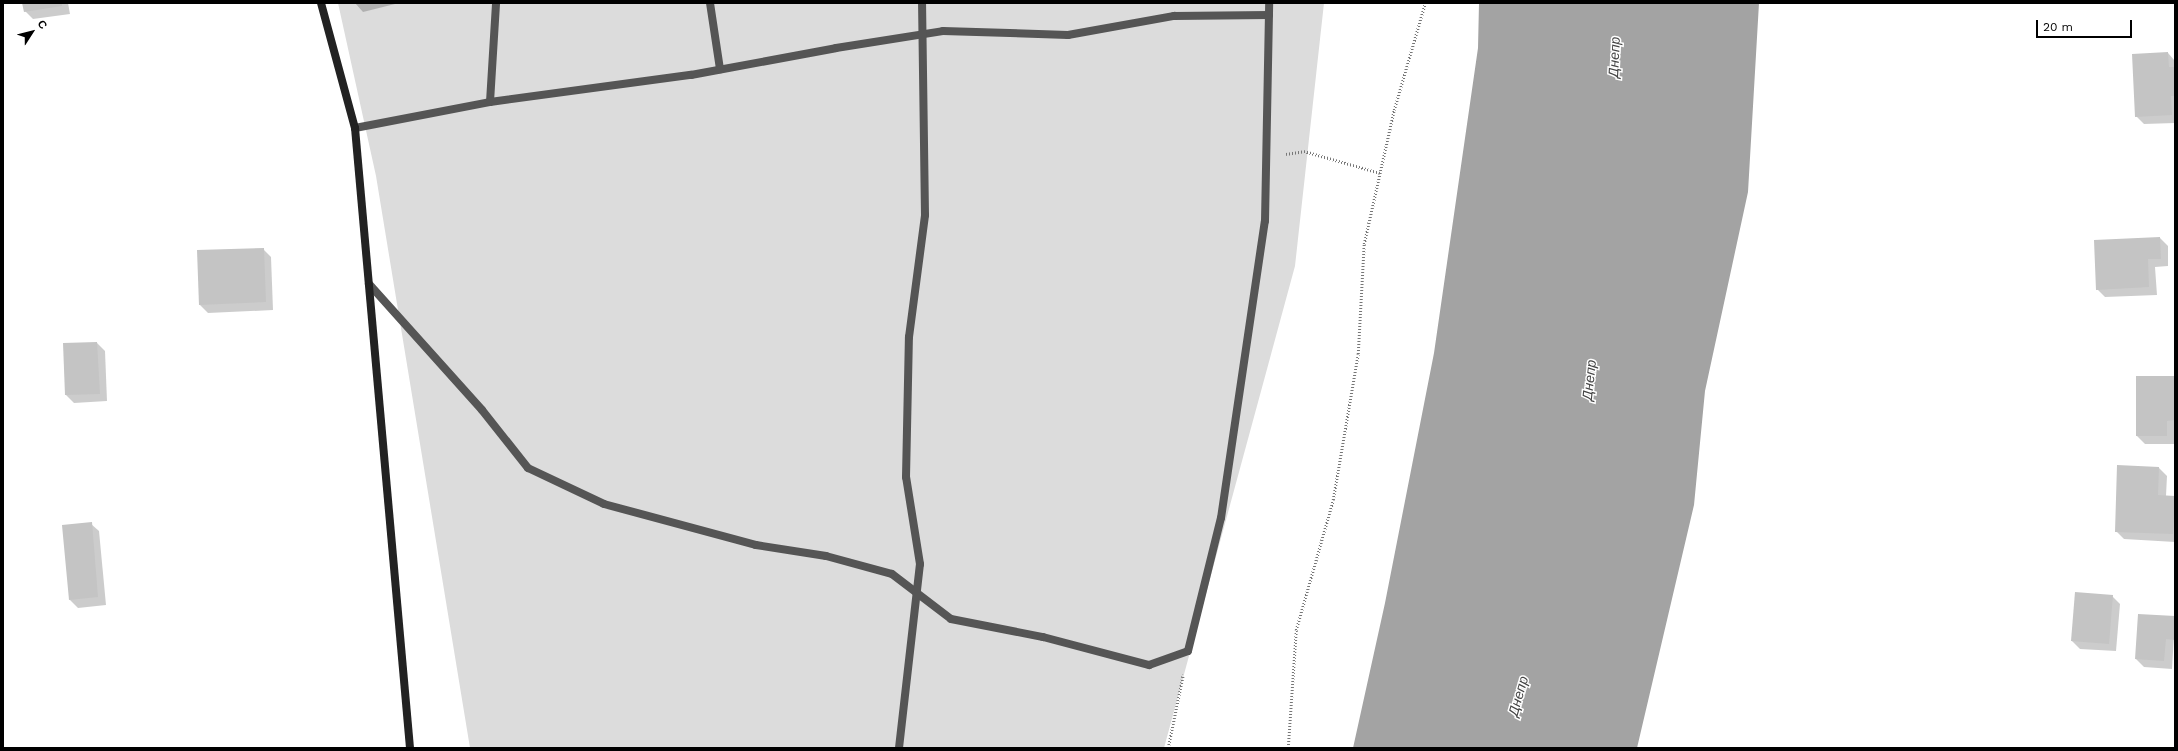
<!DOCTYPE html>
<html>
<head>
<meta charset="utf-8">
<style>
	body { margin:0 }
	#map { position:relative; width:2178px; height:751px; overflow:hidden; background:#fff; font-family:"Work Sans",sans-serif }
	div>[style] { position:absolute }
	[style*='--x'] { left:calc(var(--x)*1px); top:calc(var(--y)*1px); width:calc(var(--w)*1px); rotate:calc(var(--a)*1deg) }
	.green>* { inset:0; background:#dcdcdc }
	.water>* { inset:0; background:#a3a3a3 }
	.shadow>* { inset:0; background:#0003 }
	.building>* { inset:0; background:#c4c4c4 }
	.path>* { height:2.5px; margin-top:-1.25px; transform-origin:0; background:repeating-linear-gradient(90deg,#777 0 1px,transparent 0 3px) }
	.street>* { height:8px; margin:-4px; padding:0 4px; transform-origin:4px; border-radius:4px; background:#555 }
	.secondary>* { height:8px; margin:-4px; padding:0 4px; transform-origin:4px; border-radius:4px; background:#222 }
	span { translate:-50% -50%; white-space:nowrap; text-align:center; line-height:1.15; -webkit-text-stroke:3px #fff; paint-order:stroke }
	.water-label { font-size:14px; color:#444; font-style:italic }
	.frame { position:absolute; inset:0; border:4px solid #000; pointer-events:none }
	.north { position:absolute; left:12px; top:12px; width:40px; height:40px; -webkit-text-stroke:3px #fff; paint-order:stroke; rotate:54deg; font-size:11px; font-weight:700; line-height:16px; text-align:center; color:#000 }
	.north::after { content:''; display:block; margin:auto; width:14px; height:18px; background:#000; clip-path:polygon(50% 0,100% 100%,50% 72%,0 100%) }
	.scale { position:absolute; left:2036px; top:20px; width:96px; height:18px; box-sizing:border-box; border:2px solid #000; border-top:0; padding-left:5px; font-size:12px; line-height:14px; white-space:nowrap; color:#000; -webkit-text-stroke:3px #fff; paint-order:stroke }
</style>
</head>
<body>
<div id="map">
	<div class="green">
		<i style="clip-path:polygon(338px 3px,1324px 3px,1295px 266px,1164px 748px,470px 748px,376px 176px)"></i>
	</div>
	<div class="water">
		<i style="clip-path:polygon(1479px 3px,1759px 3px,1748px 192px,1705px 391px,1694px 505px,1637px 748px,1353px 748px,1385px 603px,1434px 353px,1478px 48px)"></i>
	</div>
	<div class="shadow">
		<i style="clip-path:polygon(23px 3px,68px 3px,70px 14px,33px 19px,25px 11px)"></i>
		<i style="clip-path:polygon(355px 3px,399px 3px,363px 12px)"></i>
		<i style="clip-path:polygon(2168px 53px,2175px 61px,2175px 123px,2144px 124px,2136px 116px)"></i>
		<i style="clip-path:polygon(2160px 238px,2168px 246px,2168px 266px,2155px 267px,2157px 295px,2105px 297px,2097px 289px)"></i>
		<i style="clip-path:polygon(263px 249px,271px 257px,273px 310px,208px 313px,200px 305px)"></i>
		<i style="clip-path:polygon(97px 343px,105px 351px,107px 401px,74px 403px,66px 395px,64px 344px)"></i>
		<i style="clip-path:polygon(2175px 377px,2175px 444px,2145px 444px,2137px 436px)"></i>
		<i style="clip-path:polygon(2118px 466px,2159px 468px,2167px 476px,2166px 496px,2175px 497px,2175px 542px,2124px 539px,2116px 531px)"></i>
		<i style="clip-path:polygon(91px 524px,99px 531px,106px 605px,78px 608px,70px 600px)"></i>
		<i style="clip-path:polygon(2112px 596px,2120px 604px,2116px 651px,2080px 649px,2072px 641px)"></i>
		<i style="clip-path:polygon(2175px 617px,2172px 669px,2144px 667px,2136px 659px)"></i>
	</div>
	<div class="building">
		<i style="clip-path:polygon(22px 3px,62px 3px,62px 6px,24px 12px)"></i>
		<i style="clip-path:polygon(2168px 52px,2169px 67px,2175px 67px,2175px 96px,2171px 96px,2172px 115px,2135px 117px,2132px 54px)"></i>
		<i style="clip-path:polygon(2160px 237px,2161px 259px,2148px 259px,2149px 287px,2096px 290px,2094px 240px)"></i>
		<i style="clip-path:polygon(264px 248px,266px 302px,199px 305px,197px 250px)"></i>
		<i style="clip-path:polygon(97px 342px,100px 394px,65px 395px,63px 343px)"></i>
		<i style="clip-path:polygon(2136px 376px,2175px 376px,2175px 420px,2167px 421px,2167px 436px,2136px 436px)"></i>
		<i style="clip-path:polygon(2117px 465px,2159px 467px,2158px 495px,2175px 496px,2173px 534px,2115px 532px)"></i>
		<i style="clip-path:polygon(92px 522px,98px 597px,69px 600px,62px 525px)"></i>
		<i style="clip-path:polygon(2075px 592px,2113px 595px,2109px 644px,2071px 641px)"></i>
		<i style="clip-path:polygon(2138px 614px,2175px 616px,2175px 640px,2166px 639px,2164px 661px,2135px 659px)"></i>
	</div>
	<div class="path">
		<i style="--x:1286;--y:154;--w:18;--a:-9"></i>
		<i style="--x:1304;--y:151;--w:79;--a:16.1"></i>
		<i style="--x:1168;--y:748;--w:75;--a:-78.4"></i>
		<i style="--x:1288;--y:748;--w:118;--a:-86.1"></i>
		<i style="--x:1296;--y:630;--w:135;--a:-74.1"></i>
		<i style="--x:1333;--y:500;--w:148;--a:-80.3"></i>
		<i style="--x:1358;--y:354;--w:110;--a:-86.9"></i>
		<i style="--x:1364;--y:244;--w:137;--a:-77.4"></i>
		<i style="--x:1394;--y:110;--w:111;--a:-73.8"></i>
	</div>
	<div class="street">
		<i style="--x:710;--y:3;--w:67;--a:81.4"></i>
		<i style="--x:490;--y:102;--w:99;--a:-86.5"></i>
		<i style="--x:355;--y:128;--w:137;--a:-10.9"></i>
		<i style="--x:490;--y:102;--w:203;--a:-7.7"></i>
		<i style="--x:691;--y:75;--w:147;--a:-10.5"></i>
		<i style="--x:836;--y:48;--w:108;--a:-9"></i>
		<i style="--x:943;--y:31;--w:125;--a:1.8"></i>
		<i style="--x:1068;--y:35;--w:108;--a:-10.2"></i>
		<i style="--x:1174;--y:16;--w:95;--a:-0.6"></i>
		<i style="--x:369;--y:284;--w:169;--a:48.1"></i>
		<i style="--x:482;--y:410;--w:74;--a:51.6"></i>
		<i style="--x:528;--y:468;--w:84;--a:25.3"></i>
		<i style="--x:604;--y:504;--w:157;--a:15.1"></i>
		<i style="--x:756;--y:545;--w:71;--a:8.9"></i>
		<i style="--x:826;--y:556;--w:68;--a:15.3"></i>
		<i style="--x:892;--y:574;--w:74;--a:37.3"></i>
		<i style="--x:951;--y:619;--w:94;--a:11.1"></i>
		<i style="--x:1043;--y:637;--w:110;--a:14.8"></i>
		<i style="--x:1149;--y:665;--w:41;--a:-19.7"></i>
		<i style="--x:1188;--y:651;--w:137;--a:-76.1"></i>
		<i style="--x:1221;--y:518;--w:300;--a:-81.6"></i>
		<i style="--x:1265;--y:221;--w:218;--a:-88.9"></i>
		<i style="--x:899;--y:748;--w:185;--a:-83.5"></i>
		<i style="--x:920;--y:564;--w:88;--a:-99.1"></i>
		<i style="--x:906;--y:477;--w:140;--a:-88.8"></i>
		<i style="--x:909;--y:337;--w:123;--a:-82.5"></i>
		<i style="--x:925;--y:215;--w:212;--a:-90.8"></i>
	</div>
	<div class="secondary">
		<i style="--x:321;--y:3;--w:130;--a:74.8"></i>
		<i style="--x:355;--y:128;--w:622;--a:84.93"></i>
	</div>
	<div class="water-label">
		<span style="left:1614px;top:57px;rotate:-87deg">Днепр</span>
		<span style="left:1589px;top:380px;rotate:-84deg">Днепр</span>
		<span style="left:1518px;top:696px;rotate:-74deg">Днепр</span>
	</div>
	<div class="frame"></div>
	<div class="north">С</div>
	<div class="scale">20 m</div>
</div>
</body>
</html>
